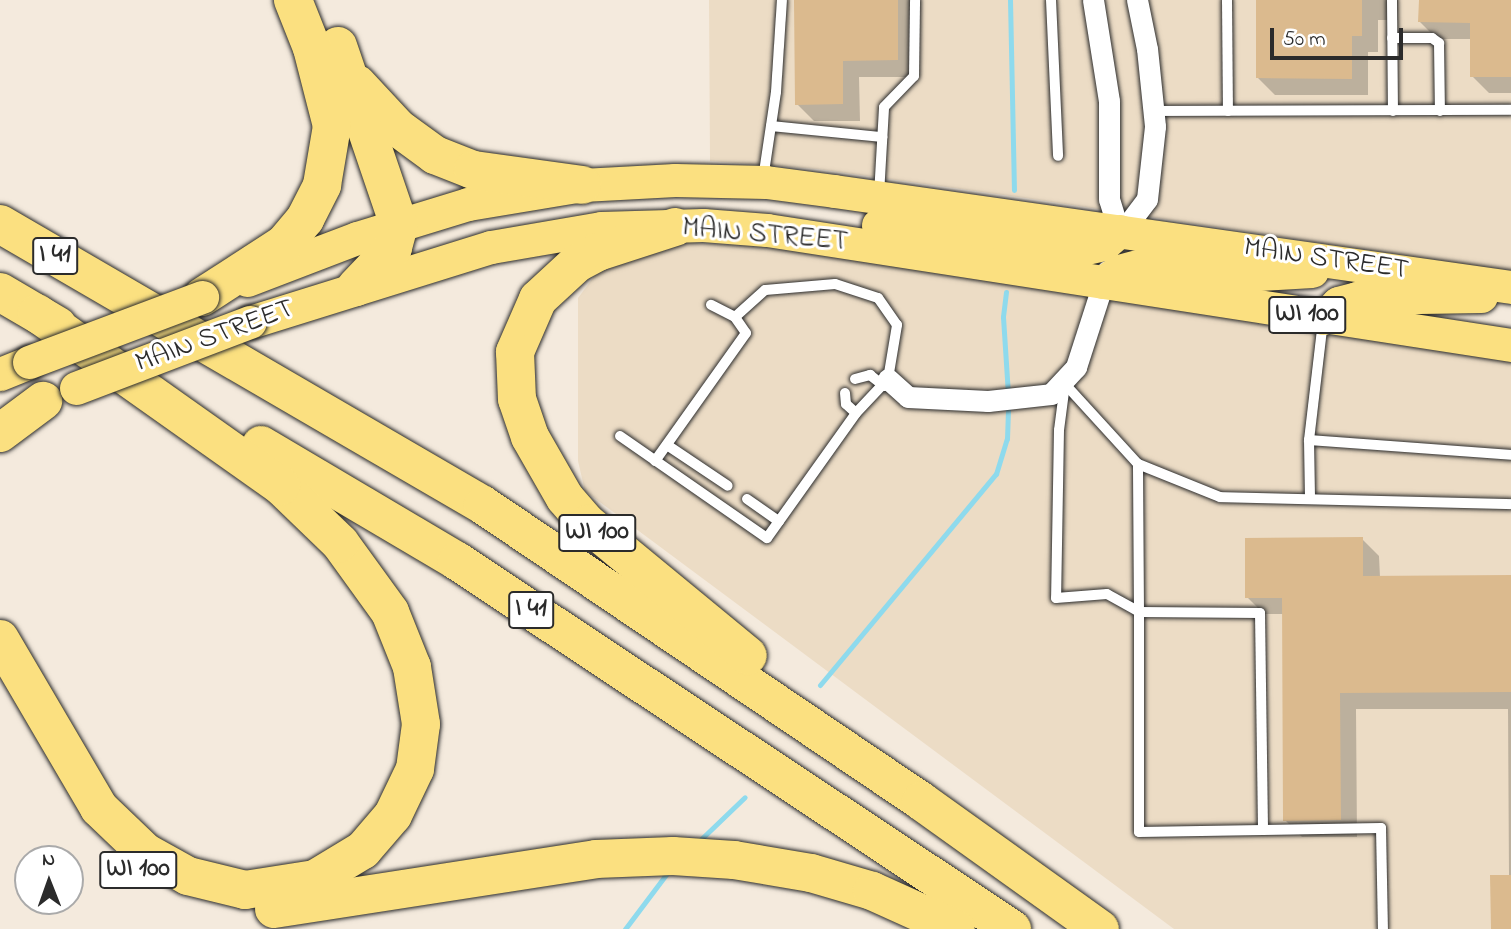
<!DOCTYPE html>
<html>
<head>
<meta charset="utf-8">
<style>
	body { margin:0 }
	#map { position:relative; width:1511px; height:929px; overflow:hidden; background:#f4eadd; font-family:"Indie Flower",sans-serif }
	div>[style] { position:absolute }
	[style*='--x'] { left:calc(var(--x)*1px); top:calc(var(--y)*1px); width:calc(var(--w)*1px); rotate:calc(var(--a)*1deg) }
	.built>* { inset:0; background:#ecdcc5 }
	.shadow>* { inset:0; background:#0003 }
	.stream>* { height:5px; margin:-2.5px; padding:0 2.5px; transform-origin:2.5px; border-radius:2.5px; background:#8edaed }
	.building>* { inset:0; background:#dbba8e }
	.roads { filter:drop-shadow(0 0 2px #2b2b2b) drop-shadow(0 0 2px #2b2b2b) }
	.lane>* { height:10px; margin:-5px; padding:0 5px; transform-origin:5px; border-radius:5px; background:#fff }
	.street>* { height:21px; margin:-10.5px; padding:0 10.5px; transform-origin:10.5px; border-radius:10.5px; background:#fff }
	.primary>* { height:33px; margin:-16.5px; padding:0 16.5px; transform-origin:16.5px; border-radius:16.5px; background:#fbe080 }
	.highway>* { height:38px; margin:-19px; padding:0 19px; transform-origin:19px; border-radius:19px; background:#fbe080 }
	.bridges { filter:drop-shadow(0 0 2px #2b2b2b) drop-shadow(0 0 2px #2b2b2b) }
	.primary-bridge>* { height:33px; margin:-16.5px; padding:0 16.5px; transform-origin:16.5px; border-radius:16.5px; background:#fbe080 }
	span { translate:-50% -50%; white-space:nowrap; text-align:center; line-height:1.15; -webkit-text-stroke:6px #fff; paint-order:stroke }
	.shield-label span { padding:2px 5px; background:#fff; border:2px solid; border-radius:5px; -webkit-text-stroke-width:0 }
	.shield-label { font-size:26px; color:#2b2b2b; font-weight:700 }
	.street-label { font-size:28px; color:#2b2b2b }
	.north { position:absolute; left:14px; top:845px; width:70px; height:70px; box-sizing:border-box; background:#fff; border:2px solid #aaa; border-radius:50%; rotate:359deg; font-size:19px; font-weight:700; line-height:28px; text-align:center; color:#2b2b2b }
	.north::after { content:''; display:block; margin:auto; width:24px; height:32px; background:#2b2b2b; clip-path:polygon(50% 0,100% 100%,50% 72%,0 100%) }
	.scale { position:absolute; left:1270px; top:28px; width:133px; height:32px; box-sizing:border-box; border:4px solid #2b2b2b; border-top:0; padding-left:9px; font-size:21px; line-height:24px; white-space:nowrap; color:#2b2b2b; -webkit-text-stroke:5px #fff; paint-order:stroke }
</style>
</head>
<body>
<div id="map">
	<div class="built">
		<i style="clip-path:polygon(709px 0,1511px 0,1511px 272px,1039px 200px,817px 169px,710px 161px)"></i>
		<i style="clip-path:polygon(674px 242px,769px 247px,1511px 361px,1511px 929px,1174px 929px,585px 491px,578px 461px,578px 298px,607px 259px)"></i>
	</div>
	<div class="shadow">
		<i style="clip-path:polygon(796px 0,914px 0,914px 77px,859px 77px,860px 121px,814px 121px,797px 104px)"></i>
		<i style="clip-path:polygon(1258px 0,1398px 0,1398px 20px,1378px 20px,1378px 52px,1368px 52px,1368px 95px,1275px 95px,1258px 78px)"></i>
		<i style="clip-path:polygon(1420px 0,1511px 0,1511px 93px,1489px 93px,1472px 76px,1472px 39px,1437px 39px,1420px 22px)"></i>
		<i style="clip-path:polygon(1362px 539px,1379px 556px,1380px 577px,1511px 577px,1511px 929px,1493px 929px,1509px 877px,1508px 709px,1356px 709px,1357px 837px,1302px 837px,1285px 820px,1284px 614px,1264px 614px,1247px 597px)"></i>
	</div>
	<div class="stream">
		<i style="--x:1010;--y:0;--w:190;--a:88.8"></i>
		<i style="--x:1006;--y:292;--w:25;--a:97"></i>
		<i style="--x:1003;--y:317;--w:77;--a:86.3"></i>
		<i style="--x:820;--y:685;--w:275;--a:-50.2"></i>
		<i style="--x:996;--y:474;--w:37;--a:-73"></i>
		<i style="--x:1007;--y:439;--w:35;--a:-88"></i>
		<i style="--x:697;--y:843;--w:66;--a:-43.8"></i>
		<i style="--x:625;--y:929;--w:71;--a:-53"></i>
	</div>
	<div class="building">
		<i style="clip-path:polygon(794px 0,898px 0,898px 60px,843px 61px,843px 104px,795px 105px)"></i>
		<i style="clip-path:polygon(1256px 0,1362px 0,1362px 36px,1352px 36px,1352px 79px,1256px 78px)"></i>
		<i style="clip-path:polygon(1419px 0,1511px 0,1511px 77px,1470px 77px,1470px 23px,1418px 22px)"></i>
		<i style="clip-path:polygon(1363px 537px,1363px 576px,1511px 575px,1511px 692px,1340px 693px,1341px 820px,1283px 821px,1282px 598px,1245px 598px,1245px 538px)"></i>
		<i style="clip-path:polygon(1490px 875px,1511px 875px,1511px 929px,1491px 929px)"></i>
	</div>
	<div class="roads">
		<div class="lane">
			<i style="--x:1051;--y:0;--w:156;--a:87.4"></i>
			<i style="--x:1227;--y:0;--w:111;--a:89.5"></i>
			<i style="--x:1392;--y:0;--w:111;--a:89.5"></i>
			<i style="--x:1392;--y:38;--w:40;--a:0"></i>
			<i style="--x:1432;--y:38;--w:9;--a:36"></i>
			<i style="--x:1439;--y:43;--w:68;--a:89.2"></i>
			<i style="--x:1154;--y:111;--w:357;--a:-0.2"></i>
			<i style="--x:771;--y:126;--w:112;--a:5.7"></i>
			<i style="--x:763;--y:179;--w:88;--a:-81.5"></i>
			<i style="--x:776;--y:92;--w:92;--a:-86.3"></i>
			<i style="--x:879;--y:195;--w:88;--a:-86.7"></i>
			<i style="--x:884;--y:107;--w:43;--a:-45.9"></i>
			<i style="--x:914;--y:76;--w:76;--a:-89.2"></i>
			<i style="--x:1323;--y:321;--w:120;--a:96.7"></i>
			<i style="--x:1309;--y:440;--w:203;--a:4.2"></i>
			<i style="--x:855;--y:379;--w:16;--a:-15"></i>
			<i style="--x:870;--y:375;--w:18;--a:38"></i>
			<i style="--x:1065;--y:384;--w:46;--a:97.4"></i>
			<i style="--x:1059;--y:430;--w:168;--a:91"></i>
			<i style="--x:1056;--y:598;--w:51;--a:-4.5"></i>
			<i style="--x:1107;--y:594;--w:37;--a:29"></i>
			<i style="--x:1139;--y:612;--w:121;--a:0.5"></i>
			<i style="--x:1260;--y:613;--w:217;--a:89.2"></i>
			<i style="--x:1263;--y:830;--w:124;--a:179.1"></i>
			<i style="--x:1139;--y:832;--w:220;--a:-90"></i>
			<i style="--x:1139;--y:612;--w:148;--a:-90.4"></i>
			<i style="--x:1138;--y:464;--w:108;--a:-132.4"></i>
			<i style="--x:845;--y:393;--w:11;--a:85"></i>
			<i style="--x:846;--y:404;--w:13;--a:42"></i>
			<i style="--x:620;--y:436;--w:179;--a:34.8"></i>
			<i style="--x:767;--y:538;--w:153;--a:-54.5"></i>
			<i style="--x:856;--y:413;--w:47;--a:-46.7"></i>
			<i style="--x:888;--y:379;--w:55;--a:-80.5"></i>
			<i style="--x:897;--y:325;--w:33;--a:-125"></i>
			<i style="--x:878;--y:298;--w:45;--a:-162"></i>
			<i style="--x:835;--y:284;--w:70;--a:175.1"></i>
			<i style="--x:765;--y:290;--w:40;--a:138"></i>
			<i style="--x:735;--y:317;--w:27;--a:-153"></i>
			<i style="--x:1309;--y:440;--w:59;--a:89"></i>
			<i style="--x:667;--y:445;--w:73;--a:33.9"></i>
			<i style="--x:655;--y:461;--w:157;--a:-54.6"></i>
			<i style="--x:746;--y:333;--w:19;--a:-125"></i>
			<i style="--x:1138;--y:464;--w:88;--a:21.9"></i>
			<i style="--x:1220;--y:497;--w:291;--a:1.4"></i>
			<i style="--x:747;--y:499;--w:39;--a:35"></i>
			<i style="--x:1263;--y:830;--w:118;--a:-1"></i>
			<i style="--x:1381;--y:828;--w:101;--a:88.9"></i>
		</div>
		<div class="street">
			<i style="--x:1093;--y:0;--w:102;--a:81"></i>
			<i style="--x:1109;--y:101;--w:98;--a:90"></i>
			<i style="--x:1109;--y:199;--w:34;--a:73"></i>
			<i style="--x:1116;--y:240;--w:51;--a:-52.9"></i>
			<i style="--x:1147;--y:199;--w:73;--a:-83.7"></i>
			<i style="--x:1155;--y:126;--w:77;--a:-95.9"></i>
			<i style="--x:1147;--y:49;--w:50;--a:-101.5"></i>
			<i style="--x:888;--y:379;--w:27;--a:42"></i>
			<i style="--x:908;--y:397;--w:80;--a:2.9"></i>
			<i style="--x:988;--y:401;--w:63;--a:-6.3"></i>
			<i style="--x:1051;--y:394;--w:37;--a:-47"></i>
			<i style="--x:1076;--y:367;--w:101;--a:-72.1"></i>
		</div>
		<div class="primary">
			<i style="--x:878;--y:225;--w:202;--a:7.1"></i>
			<i style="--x:1078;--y:250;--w:27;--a:-13"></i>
			<i style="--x:1104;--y:244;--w:20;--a:-41"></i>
			<i style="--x:247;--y:280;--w:118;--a:-20.9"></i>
			<i style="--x:357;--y:238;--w:116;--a:-17"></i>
			<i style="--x:468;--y:204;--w:116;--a:-9.5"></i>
			<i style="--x:582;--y:185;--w:93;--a:-3.1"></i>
			<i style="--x:675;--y:180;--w:91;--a:1.3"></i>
			<i style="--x:766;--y:182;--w:69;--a:7.5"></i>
			<i style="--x:834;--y:191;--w:684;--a:8.07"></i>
			<i style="--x:1103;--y:282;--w:19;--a:-35"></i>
			<i style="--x:1119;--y:271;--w:24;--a:-15"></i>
			<i style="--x:1142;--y:265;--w:100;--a:5.7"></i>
			<i style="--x:1242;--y:275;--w:70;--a:-3.3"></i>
			<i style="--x:1323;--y:318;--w:21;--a:-45"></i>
			<i style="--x:1338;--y:303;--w:20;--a:-15"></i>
			<i style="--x:1357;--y:298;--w:124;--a:-0.9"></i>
			<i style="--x:250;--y:322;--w:252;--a:-17.3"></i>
			<i style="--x:491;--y:247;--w:112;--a:-9.8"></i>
			<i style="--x:601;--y:228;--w:102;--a:-1.7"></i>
			<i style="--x:703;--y:225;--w:64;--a:4.5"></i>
			<i style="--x:767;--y:230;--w:753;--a:8.79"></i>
			<i style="--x:0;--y:374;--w:31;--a:-22"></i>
		</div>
		<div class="highway">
			<i style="--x:338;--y:46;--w:189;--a:71.2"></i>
			<i style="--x:399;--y:225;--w:24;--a:105"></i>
			<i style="--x:393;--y:248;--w:54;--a:133.5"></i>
			<i style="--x:357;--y:84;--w:60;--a:47"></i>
			<i style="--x:398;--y:128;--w:46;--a:36.1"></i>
			<i style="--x:435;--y:155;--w:41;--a:21.5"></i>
			<i style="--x:473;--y:170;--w:110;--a:7.8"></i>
			<i style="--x:0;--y:224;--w:559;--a:30.19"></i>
			<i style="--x:483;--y:505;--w:529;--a:34.05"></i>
			<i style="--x:921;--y:801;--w:220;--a:35.6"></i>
			<i style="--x:675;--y:227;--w:81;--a:162"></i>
			<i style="--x:598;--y:252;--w:24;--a:152"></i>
			<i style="--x:577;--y:263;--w:53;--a:137.3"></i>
			<i style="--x:538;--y:299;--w:58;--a:113.5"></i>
			<i style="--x:515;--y:352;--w:47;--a:87.6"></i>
			<i style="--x:517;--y:399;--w:40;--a:71.1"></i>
			<i style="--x:530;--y:437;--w:70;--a:60.2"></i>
			<i style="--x:565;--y:498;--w:35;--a:49"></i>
			<i style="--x:588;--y:524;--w:207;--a:39.5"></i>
			<i style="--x:0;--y:292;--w:67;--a:30.4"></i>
			<i style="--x:202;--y:297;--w:98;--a:-32.9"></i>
			<i style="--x:284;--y:244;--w:33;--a:-50"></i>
			<i style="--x:305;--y:219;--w:38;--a:-63"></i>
			<i style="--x:322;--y:185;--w:60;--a:-80.4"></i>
			<i style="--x:332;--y:126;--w:81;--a:-104.4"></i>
			<i style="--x:312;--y:48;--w:52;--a:-111.6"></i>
			<i style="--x:0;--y:433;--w:54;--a:-36.7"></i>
			<i style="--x:261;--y:445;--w:228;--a:30.6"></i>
			<i style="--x:457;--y:561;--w:666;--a:33.55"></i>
			<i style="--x:0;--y:639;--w:196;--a:59.6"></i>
			<i style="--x:99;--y:808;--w:64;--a:43.7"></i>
			<i style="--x:145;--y:852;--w:49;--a:29.2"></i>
			<i style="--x:188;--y:876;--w:59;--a:13.8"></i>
			<i style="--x:245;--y:890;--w:71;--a:-8.9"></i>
			<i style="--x:315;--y:879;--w:56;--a:-31.1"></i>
			<i style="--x:363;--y:850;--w:46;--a:-49.4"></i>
			<i style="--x:393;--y:815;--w:51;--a:-64.4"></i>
			<i style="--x:415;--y:769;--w:45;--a:-82.4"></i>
			<i style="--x:421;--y:724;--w:58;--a:-99"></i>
			<i style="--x:412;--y:667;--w:59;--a:-111.8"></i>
			<i style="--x:390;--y:612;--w:85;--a:-125.9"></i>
			<i style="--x:340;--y:543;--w:82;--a:-136"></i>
			<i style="--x:281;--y:486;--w:299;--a:-144.7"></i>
			<i style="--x:274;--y:909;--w:326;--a:-8.8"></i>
			<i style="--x:596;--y:859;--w:77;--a:-2.2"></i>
			<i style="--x:673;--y:856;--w:61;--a:3.8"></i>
			<i style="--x:734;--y:860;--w:78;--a:9.6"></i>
			<i style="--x:811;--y:873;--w:64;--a:16.4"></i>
			<i style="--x:872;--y:891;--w:92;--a:24.3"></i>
		</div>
	</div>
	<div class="bridges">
		<div class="primary-bridge">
			<i style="--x:29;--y:362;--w:185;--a:-20.6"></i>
			<i style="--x:76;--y:388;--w:186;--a:-20.8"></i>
		</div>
	</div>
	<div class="shield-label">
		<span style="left:55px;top:256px">I 41</span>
		<span style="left:1307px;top:315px">WI 100</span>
		<span style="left:597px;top:533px">WI 100</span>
		<span style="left:531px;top:610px">I 41</span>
		<span style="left:138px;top:870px">WI 100</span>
	</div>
	<div class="street-label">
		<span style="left:765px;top:236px;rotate:5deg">MAIN STREET</span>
		<span style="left:1326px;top:260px;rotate:8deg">MAIN STREET</span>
		<span style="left:215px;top:337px;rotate:-20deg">MAIN STREET</span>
	</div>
	<div class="north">N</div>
	<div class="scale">50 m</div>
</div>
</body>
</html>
